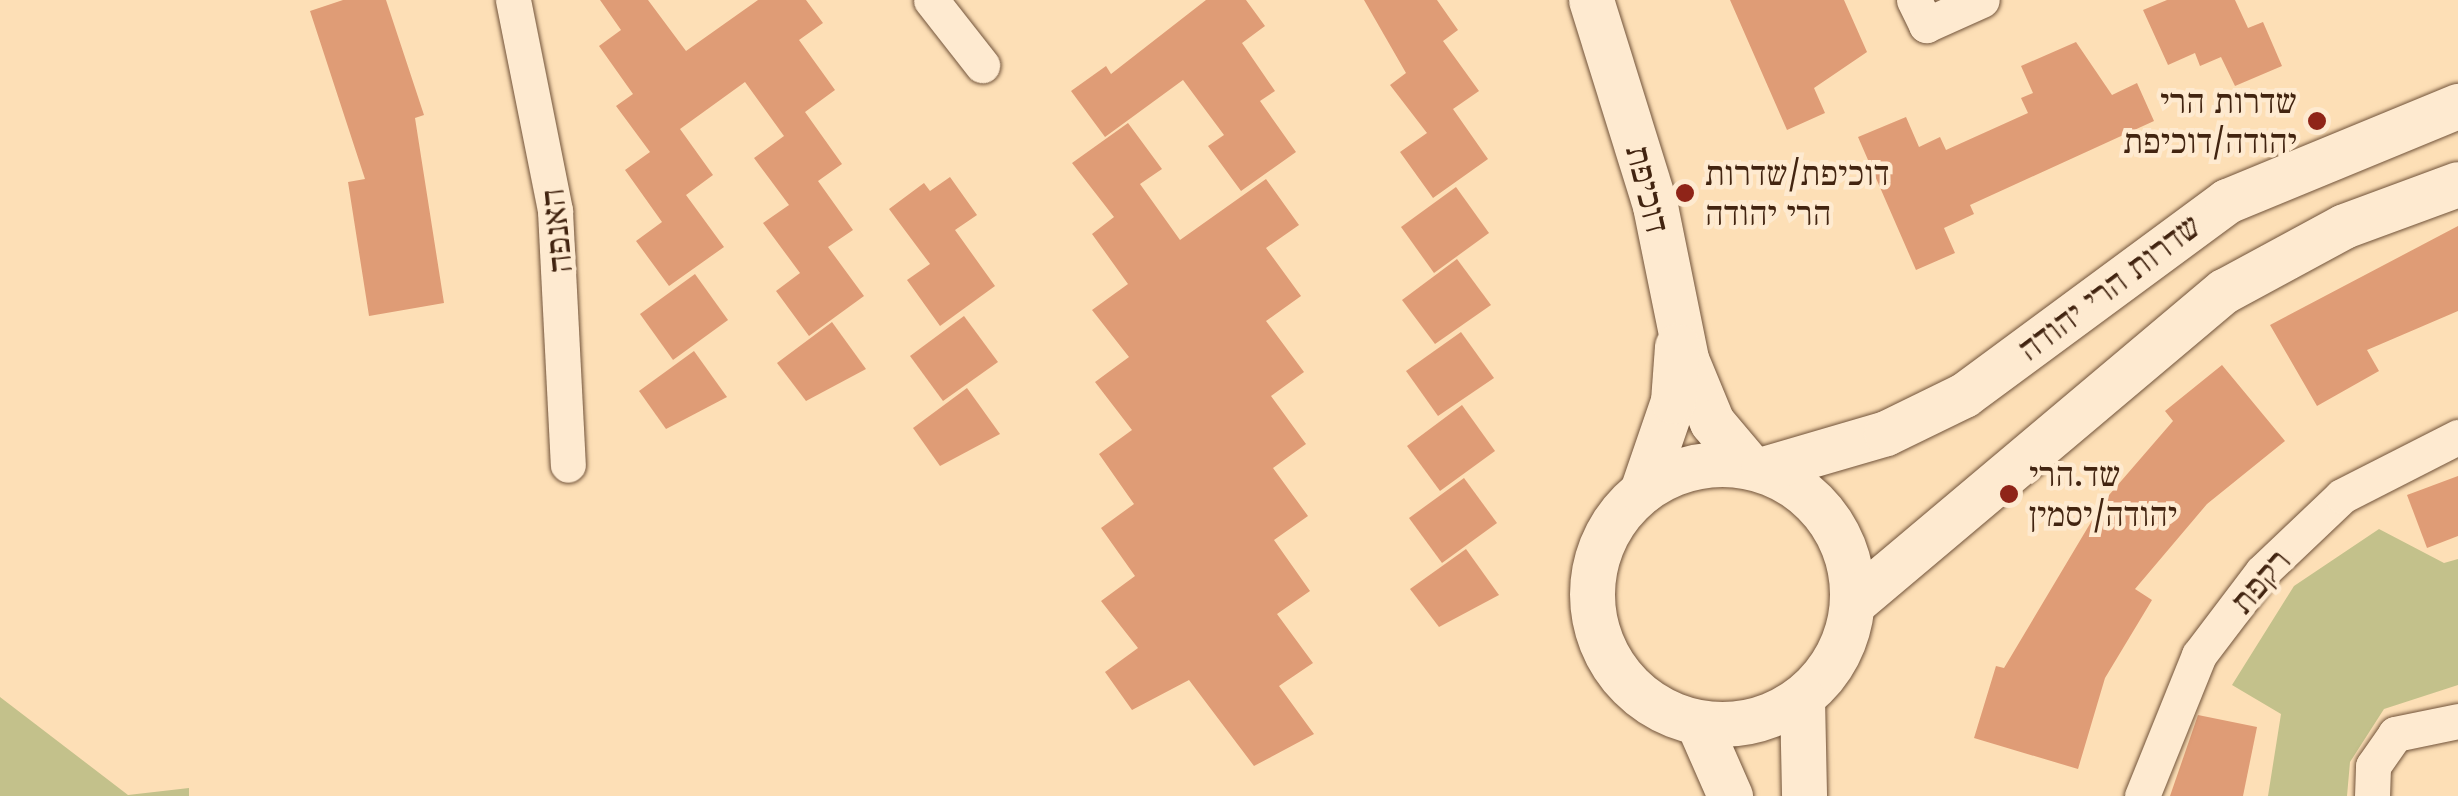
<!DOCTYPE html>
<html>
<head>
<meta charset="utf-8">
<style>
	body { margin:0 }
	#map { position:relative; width:2458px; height:796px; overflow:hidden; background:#fddfb6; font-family:"Libre Caslon Text","Frank Ruhl Libre",serif }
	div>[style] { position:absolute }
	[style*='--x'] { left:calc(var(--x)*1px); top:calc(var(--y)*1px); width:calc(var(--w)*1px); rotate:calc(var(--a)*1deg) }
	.green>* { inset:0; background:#c3c18b }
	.building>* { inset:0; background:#df9c76 }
	.roads { filter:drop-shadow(0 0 2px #71533a) drop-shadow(0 0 2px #71533a) }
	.minor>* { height:35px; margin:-17.5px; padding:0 17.5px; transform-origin:17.5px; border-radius:17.5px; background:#feead0 }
	.tertiary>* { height:45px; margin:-22.5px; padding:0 22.5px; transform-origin:22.5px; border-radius:22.5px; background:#feead0 }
	.tertiary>.ring { margin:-22.5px; padding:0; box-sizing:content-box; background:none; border:45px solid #feead0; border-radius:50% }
	.dots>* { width:28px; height:28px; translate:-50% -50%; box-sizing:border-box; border:5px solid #feead0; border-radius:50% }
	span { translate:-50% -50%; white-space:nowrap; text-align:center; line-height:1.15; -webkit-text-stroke:9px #feead0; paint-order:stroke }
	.poi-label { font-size:35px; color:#422410 }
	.right { translate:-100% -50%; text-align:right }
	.left { translate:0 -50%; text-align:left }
	.street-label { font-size:35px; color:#422410 }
</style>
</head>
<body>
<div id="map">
	<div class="green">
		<i style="clip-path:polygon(2379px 529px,2444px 563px,2458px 559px,2458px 685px,2384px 709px,2350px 762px,2347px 796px,2268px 796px,2281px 714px,2232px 685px,2294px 586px)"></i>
		<i style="clip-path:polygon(0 697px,128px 795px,189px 788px,189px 796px,0 796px)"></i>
	</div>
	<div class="building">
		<i style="clip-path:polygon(343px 0,386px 0,424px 115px,415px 118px,444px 303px,369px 316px,348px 182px,365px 179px,310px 11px)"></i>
		<i style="clip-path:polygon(600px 0,648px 0,686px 51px,758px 0,806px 0,823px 23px,799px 40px,835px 90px,805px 112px,842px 164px,818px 181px,853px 230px,828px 247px,864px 296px,809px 336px,776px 291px,800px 273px,763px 223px,789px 205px,754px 158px,784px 136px,745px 82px,680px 129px,713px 175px,686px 195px,724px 247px,669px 286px,636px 241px,662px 222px,625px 170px,650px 152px,616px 106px,633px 94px,599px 46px,621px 30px)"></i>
		<i style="clip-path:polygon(1206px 0,1246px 0,1265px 26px,1242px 43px,1275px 91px,1260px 101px,1296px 152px,1241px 191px,1208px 146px,1224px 135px,1183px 80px,1105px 137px,1071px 91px,1106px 66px,1111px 74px)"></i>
		<i style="clip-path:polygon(1364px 0,1437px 0,1458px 30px,1443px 41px,1479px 91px,1453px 109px,1488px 159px,1433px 198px,1400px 152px,1427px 133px,1390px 85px,1406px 73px)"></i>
		<i style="clip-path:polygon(1730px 0,1844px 0,1867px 52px,1814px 88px,1825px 113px,1787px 130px)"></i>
		<i style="clip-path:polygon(2167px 0,2235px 0,2248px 28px,2263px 22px,2282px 66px,2235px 86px,2221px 57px,2200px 66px,2195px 53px,2168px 65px,2143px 10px)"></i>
		<i style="clip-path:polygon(2076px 42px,2112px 95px,2137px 83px,2154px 121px,1970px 205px,1974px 214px,1944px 228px,1955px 253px,1916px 270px,1858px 137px,1906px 117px,1919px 147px,1940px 137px,1946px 150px,2028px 113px,2021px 98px,2033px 93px,2021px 66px)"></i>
		<i style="clip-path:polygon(1128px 123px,1162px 169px,1140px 184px,1180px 240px,1266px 179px,1299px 225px,1266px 248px,1301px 296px,1266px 321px,1304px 372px,1271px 396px,1306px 444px,1273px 468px,1308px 516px,1274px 540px,1310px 591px,1277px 614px,1313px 663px,1279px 686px,1314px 734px,1254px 766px,1189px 680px,1132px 710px,1105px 672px,1138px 648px,1101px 601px,1135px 576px,1101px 528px,1134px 504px,1099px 454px,1132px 430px,1095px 382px,1129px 357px,1092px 310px,1128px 284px,1092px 234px,1114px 217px,1072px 163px)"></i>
		<i style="clip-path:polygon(950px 177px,977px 215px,955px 230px,995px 286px,940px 326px,907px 280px,930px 264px,889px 209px,924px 183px,930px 191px)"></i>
		<i style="clip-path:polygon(1456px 187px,1489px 233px,1434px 273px,1401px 227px)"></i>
		<i style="clip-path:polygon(2458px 226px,2458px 311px,2367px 350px,2379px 371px,2317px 406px,2270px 325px)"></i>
		<i style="clip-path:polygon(1457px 259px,1491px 305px,1435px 344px,1402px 300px)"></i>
		<i style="clip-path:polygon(695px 274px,728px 320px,673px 360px,640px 314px)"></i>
		<i style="clip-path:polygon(964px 316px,998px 362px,943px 401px,910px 356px)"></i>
		<i style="clip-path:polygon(832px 322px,866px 369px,806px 401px,777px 363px)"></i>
		<i style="clip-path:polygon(1461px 332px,1494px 378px,1438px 416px,1406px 371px)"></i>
		<i style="clip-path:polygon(694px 351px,727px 397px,666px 429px,639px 391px)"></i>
		<i style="clip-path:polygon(2222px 365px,2285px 441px,2207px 504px,2135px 589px,2152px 600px,2105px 678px,2078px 769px,1974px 738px,1996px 666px,2004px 668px,2103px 502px,2173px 421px,2165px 411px)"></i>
		<i style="clip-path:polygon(967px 388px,1000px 434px,940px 466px,913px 428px)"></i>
		<i style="clip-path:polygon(1462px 405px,1495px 451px,1440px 491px,1407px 446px)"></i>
		<i style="clip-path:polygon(2458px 476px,2458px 536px,2427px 548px,2407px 495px)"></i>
		<i style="clip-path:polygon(1464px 478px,1497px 523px,1442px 563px,1409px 518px)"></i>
		<i style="clip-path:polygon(1466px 549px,1499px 595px,1439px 627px,1410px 589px)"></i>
		<i style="clip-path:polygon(2198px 715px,2257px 727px,2243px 796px,2170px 796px)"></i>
	</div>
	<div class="roads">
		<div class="minor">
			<i style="--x:513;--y:0;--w:215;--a:78.7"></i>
			<i style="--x:555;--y:211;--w:254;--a:87.1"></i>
			<i style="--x:931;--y:0;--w:83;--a:51.9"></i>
			<i style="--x:1914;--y:0;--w:28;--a:64"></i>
			<i style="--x:1926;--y:25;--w:61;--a:-24.1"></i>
			<i style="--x:2142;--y:796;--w:152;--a:-68"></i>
			<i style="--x:2199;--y:655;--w:104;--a:-52.8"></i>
			<i style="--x:2262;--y:572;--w:110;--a:-43.5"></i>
			<i style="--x:2342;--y:496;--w:130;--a:-27"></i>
			<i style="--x:2372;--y:796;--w:30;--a:-88"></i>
			<i style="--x:2373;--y:766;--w:39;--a:-55"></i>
			<i style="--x:2395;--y:734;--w:64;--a:-11.7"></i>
		</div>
		<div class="tertiary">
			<i style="--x:1591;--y:0;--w:216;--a:72.7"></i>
			<i style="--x:1655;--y:206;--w:156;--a:78.5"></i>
			<i style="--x:1686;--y:359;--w:68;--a:67.6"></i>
			<i style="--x:1712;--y:422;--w:57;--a:49.9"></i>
			<i class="ring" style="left:1592px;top:464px;width:215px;height:215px"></i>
			<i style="--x:1763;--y:469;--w:128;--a:-16.3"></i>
			<i style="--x:1886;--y:433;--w:87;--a:-26"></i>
			<i style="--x:1964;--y:395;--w:327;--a:-36.4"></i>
			<i style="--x:2227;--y:201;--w:250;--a:-22.4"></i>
			<i style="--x:1642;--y:491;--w:95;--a:-71"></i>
			<i style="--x:1673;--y:401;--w:55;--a:-85.8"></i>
			<i style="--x:1853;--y:603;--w:485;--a:-40.1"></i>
			<i style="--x:2224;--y:291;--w:136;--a:-28.4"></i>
			<i style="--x:2344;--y:226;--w:121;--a:-20.2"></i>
			<i style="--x:1802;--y:698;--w:98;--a:88.8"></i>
			<i style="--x:1698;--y:723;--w:80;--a:66.3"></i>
		</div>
	</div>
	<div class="dots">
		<i style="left:2317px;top:121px;background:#8f2418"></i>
		<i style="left:1685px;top:193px;background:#8f2418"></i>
		<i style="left:2009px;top:494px;background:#8f2418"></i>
	</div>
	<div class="poi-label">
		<span class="right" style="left:2297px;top:121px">שדרות הרי<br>יהודה/דוכיפת</span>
		<span class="left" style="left:1705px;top:193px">דוכיפת/שדרות<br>הרי יהודה</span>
		<span class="left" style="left:2029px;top:494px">שד.הרי<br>יהודה/יסמין</span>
	</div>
	<div class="street-label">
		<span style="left:1648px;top:189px;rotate:76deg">דוכיפת</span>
		<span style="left:556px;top:231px;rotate:-96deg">האנפה</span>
		<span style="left:2109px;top:287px;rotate:-37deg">שדרות הרי יהודה</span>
		<span style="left:2260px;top:581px;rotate:-49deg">רקפת</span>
	</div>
</div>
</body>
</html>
